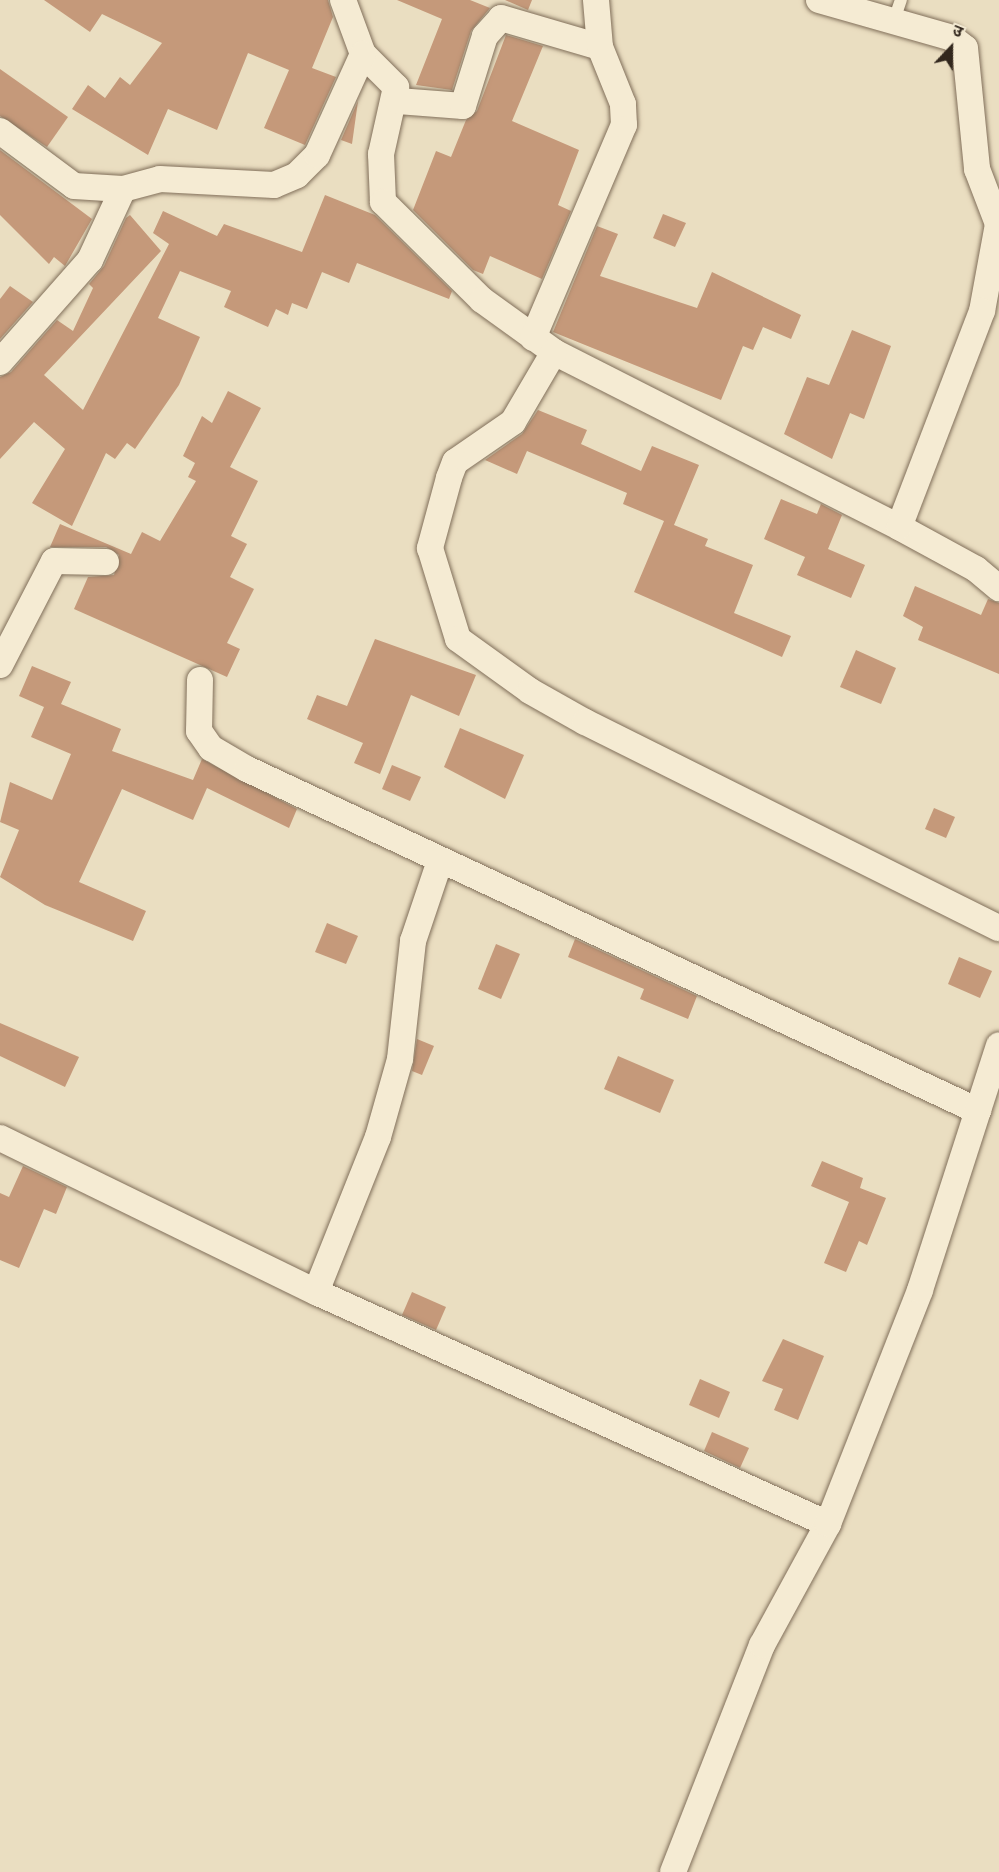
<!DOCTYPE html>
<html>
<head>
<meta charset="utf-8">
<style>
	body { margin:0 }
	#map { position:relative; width:999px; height:1872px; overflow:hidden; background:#eadec1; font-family:"Crimson Pro","Noto Sans Devanagari",serif }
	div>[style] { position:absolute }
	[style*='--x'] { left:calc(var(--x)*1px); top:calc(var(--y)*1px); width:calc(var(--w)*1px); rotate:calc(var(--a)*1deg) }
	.building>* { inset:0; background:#c5997a }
	.roads { filter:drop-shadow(0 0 2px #816f5a) drop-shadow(0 0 2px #816f5a) }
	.lane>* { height:12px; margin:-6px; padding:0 6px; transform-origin:6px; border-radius:6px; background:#f5ebd3 }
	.street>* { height:26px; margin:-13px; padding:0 13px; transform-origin:13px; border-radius:13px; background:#f5ebd3 }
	span { translate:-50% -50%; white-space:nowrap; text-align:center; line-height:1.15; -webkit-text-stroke:5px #f2e8d0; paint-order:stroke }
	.north { position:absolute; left:921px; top:18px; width:60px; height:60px; -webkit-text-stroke:4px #f2e8d0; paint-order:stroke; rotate:22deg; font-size:16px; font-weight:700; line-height:24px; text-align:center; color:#32271d }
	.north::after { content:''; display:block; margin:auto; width:21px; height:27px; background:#32271d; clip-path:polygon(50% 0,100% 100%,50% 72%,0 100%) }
</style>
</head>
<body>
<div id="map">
	<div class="building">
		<i style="clip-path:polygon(44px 0,328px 0,333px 17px,312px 68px,336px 77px,305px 145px,264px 128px,289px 70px,248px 53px,217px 130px,168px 109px,148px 155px,72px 109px,88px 85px,105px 98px,120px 77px,130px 85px,162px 43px,102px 14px,90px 32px)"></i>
		<i style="clip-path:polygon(397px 0,470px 0,490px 8px,471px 31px,452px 90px,416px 85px,442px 19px)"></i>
		<i style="clip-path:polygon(505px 0,532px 0,528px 10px)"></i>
		<i style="clip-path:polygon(506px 35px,543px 46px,512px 121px,579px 150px,558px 205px,571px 211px,542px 279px,490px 256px,483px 274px,473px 270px,413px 210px,436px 151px,451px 157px,466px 120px,477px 111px)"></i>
		<i style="clip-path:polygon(0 69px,68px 117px,47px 147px,0 116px)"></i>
		<i style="clip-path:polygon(358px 101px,352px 144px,341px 140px)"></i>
		<i style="clip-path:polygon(0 150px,92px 219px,65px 266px,54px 257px,49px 264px,0 215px)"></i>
		<i style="clip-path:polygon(325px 195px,375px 215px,452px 291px,449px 299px,357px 263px,349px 283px,322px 272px,307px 309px,292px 303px,288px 315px,276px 309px,268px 327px,224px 307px,231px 291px,180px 271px,158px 318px,200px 337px,179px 385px,135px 449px,127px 443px,115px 459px,106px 453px,72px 526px,32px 503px,65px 449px,34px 422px,0 459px,0 377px,11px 372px,57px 320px,73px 331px,93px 288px,89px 284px,104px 266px,126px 218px,130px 215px,161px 251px,44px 375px,83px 410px,169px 244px,153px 233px,163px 211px,217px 236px,224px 224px,302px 252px)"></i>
		<i style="clip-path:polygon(663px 214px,686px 223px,675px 247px,653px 238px)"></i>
		<i style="clip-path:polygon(597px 226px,618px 234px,600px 276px,697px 308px,712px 272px,801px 315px,791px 339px,763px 327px,753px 350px,743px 346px,721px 400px,553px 332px)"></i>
		<i style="clip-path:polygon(10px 286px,33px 302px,0 339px,0 299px)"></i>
		<i style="clip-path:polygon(852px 330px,891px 346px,864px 419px,850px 413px,832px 459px,784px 434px,807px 377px,829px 385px)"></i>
		<i style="clip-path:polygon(228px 391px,261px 408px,230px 467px,258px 481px,231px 536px,247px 544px,230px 577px,254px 589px,227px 643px,240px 649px,227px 677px,74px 609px,88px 577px,114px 575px,119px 555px,106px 547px,50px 547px,60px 524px,131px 554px,142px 532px,160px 541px,196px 481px,188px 477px,195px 463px,183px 456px,202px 416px,212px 423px)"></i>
		<i style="clip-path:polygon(538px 410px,587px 430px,581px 444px,641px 471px,652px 446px,699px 465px,674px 525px,708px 539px,705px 546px,753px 565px,734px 613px,791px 636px,782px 657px,634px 592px,664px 521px,623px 504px,627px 493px,527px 451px,517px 474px,485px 460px,522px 434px)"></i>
		<i style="clip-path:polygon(781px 499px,817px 514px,821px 504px,842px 515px,828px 549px,865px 565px,851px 598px,797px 575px,805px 557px,764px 539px)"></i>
		<i style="clip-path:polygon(915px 586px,981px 615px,988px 599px,999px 603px,999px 674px,918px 640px,923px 627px,903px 616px)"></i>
		<i style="clip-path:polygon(375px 639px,476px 675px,459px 716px,411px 695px,380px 774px,354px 763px,363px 743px,307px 719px,317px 695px,347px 706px)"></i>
		<i style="clip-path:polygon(856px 650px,896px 668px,881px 704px,840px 687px)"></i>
		<i style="clip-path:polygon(32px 666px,71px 682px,61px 704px,121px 729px,112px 751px,193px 780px,202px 759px,297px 809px,289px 828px,207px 788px,193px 820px,122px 789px,79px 882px,146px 911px,133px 941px,45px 905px,0 877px,19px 830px,0 822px,10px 782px,52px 800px,71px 754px,31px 737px,44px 707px,19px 696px)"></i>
		<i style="clip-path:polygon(460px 728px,524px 755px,505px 799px,444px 767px)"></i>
		<i style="clip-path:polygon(392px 765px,421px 777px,410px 801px,382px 789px)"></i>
		<i style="clip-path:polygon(934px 808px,955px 817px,946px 838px,925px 829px)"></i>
		<i style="clip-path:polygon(327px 923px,358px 936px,346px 964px,315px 952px)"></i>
		<i style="clip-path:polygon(575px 939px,697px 996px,688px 1019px,640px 999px,644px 989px,568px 957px)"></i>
		<i style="clip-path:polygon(496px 944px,520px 954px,501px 999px,478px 989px)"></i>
		<i style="clip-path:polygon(959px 957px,992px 971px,980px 998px,948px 984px)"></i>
		<i style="clip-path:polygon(0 1023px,79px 1057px,65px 1087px,0 1056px)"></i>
		<i style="clip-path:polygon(417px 1039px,434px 1046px,422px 1075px,412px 1071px)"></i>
		<i style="clip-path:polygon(618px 1056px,674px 1080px,660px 1113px,604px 1089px)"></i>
		<i style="clip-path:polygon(822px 1161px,863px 1178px,860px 1188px,886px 1198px,867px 1245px,859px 1241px,846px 1272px,824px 1263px,849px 1202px,811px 1186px)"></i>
		<i style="clip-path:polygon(23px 1166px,67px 1187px,56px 1214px,44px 1209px,19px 1268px,0 1260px,0 1193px,9px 1197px)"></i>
		<i style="clip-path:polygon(412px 1292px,446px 1307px,436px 1330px,402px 1315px)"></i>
		<i style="clip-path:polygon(783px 1339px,824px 1356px,798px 1420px,774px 1410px,783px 1389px,762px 1381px)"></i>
		<i style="clip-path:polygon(700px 1379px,730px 1392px,719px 1418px,689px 1405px)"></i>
		<i style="clip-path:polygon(712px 1432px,749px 1448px,740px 1468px,704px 1451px)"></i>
	</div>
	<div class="roads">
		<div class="lane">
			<i style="--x:894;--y:20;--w:21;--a:-71"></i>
		</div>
		<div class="street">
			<i style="--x:343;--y:0;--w:58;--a:69.7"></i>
			<i style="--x:363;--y:54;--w:47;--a:45"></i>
			<i style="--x:396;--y:87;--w:69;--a:102.6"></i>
			<i style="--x:381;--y:154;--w:48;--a:87.6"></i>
			<i style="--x:383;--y:202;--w:139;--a:44.7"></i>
			<i style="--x:482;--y:300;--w:89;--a:35.8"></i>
			<i style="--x:554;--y:352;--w:387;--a:26.9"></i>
			<i style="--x:899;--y:527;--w:88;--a:28.6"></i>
			<i style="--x:976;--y:569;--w:30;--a:40"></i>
			<i style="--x:819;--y:0;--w:138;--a:15.9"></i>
			<i style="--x:952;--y:38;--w:16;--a:38"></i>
			<i style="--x:965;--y:48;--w:122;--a:84.3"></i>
			<i style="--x:977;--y:169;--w:59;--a:69.1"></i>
			<i style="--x:998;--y:224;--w:88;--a:100.4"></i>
			<i style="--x:982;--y:311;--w:231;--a:111"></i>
			<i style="--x:398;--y:101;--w:65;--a:4.4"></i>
			<i style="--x:463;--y:106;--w:73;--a:-72.6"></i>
			<i style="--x:485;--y:36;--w:24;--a:-48"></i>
			<i style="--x:501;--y:18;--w:103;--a:16.3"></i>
			<i style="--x:0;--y:131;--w:92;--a:36.6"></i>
			<i style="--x:74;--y:186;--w:49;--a:3.5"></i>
			<i style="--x:123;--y:189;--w:38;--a:-15"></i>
			<i style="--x:160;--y:179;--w:114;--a:3"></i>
			<i style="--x:274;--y:185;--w:25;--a:-23"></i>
			<i style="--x:297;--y:175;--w:28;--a:-45"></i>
			<i style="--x:317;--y:155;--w:111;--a:-65.5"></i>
			<i style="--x:533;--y:338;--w:232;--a:-66.9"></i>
			<i style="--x:624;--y:125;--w:21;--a:-93"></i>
			<i style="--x:623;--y:104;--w:61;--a:-112"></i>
			<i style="--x:600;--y:47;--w:47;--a:-94.9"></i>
			<i style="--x:554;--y:352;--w:81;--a:120.4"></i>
			<i style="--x:513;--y:422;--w:70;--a:145.4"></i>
			<i style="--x:455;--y:462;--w:17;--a:111"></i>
			<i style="--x:449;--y:478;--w:73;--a:105.2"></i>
			<i style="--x:430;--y:548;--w:95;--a:72.9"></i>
			<i style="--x:458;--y:639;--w:89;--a:35.8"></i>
			<i style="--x:530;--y:691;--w:63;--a:29.4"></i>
			<i style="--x:585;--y:722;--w:462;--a:26.5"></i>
			<i style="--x:0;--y:362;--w:136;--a:-48.6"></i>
			<i style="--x:90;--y:260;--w:78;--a:-65.1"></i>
			<i style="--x:0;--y:665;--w:117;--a:-62.6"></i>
			<i style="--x:54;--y:561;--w:52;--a:1.1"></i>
			<i style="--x:200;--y:680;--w:51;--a:91.1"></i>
			<i style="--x:199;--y:731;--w:21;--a:55"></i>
			<i style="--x:211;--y:748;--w:42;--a:30.3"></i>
			<i style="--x:247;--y:769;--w:807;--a:25.07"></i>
			<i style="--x:0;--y:1138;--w:352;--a:26"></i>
			<i style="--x:316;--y:1292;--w:562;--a:24.38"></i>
			<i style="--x:316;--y:1292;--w:167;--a:-68.2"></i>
			<i style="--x:378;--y:1137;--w:81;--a:-74.2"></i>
			<i style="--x:400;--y:1059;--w:119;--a:-83.7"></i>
			<i style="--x:413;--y:941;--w:84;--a:-71.4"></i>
			<i style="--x:673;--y:1872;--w:244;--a:-68.6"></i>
			<i style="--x:762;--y:1645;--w:138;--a:-61.4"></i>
			<i style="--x:828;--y:1524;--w:251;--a:-68.5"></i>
			<i style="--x:920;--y:1290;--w:257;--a:-72.1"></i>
		</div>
	</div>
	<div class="north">उ</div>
</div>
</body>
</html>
